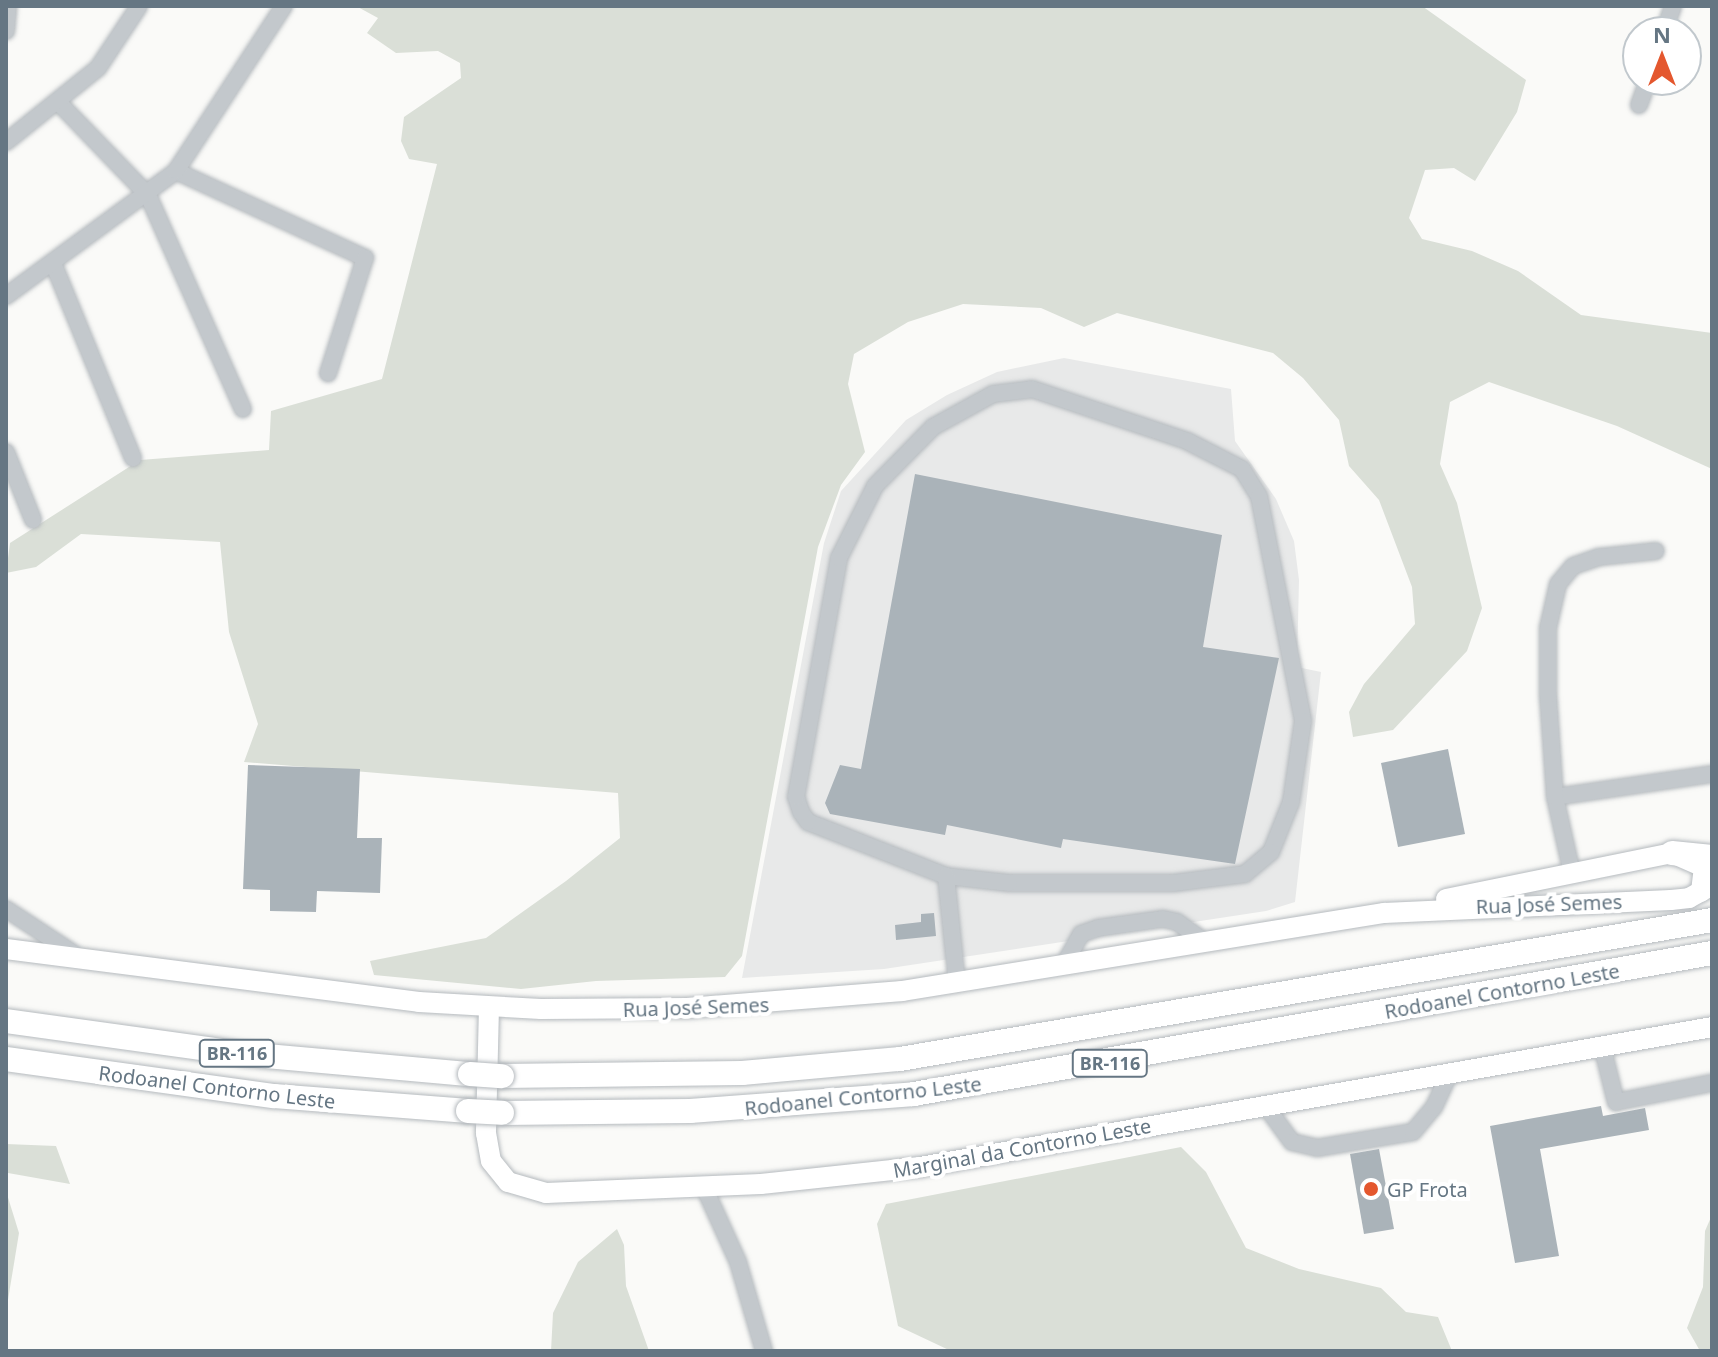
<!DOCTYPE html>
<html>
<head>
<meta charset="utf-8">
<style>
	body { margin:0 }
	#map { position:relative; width:1718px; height:1357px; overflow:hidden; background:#fafaf8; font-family:"Noto Sans",sans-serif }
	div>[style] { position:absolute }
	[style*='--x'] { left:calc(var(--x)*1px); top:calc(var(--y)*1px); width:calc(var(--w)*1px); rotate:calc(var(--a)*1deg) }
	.built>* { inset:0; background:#e8e9e9 }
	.green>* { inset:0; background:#dadfd7 }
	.building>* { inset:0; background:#aab3b9 }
	.roads { filter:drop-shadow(0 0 2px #b5babe) drop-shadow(0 0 2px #b5babe) }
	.minor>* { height:16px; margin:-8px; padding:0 8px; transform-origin:8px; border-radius:8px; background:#c3c8cc }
	.major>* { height:20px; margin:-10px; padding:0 10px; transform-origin:10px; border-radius:10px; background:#fff }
	.highway>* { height:24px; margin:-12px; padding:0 12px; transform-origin:12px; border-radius:12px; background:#fff }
	.bridges { filter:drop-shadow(0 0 2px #b4b9bd) drop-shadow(0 0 2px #b4b9bd) }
	.highway-bridge>* { height:24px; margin:-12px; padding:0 12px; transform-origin:12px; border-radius:12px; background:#fff }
	.dots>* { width:22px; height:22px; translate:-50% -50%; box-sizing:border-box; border:4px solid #fff; border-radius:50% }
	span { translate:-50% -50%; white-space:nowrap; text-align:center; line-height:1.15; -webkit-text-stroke:8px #fff; paint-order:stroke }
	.shield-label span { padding:2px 6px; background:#fff; border:2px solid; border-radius:6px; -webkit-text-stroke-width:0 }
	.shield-label { font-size:18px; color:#657683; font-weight:700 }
	.street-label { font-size:20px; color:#657683 }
	.poi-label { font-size:20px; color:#657683 }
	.left { translate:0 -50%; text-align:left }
	.frame { position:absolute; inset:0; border:8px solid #657683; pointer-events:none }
	.north { position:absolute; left:1622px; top:16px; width:80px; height:80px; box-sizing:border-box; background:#fff; border:2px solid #c1c8cd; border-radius:50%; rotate:0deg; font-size:22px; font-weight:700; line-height:32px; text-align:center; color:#657683 }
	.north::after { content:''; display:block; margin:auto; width:28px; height:36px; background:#e4572e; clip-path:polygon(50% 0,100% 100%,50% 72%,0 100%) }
</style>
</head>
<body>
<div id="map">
	<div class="built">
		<i style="clip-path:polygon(1064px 358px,1231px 389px,1235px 441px,1276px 499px,1294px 541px,1299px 580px,1297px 667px,1321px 672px,1295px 902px,1266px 911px,884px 969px,742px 978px,824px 543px,841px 491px,906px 420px,947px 395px,997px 372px)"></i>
	</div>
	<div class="green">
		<i style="clip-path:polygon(356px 6px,1422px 6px,1526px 80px,1517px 112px,1475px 181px,1454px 168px,1425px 170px,1409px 218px,1422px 239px,1472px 251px,1518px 271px,1581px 315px,1712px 333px,1712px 469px,1617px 426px,1489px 382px,1450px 402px,1440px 464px,1457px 503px,1482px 608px,1467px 651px,1393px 730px,1353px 737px,1349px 712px,1364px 684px,1415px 624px,1412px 587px,1379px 500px,1349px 466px,1339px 420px,1303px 378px,1273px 353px,1117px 313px,1084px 327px,1041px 308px,963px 304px,908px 322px,854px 354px,848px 384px,865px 452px,841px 485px,818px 547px,742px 956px,725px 977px,596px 981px,521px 989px,374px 975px,370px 961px,486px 938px,566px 881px,620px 838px,618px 793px,244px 762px,258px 724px,229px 632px,220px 542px,81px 534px,36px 567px,6px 573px,10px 543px,140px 460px,269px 450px,271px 411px,382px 379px,437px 164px,409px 159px,401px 141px,404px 117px,461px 78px,460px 63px,438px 51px,396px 53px,367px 33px,378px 18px)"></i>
		<i style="clip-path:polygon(6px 1144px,56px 1146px,70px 1184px,8px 1173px,6px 1182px)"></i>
		<i style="clip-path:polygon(1181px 1147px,1206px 1172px,1246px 1248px,1299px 1269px,1381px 1288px,1406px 1312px,1438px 1317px,1452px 1351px,951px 1351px,898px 1326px,877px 1224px,886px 1204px)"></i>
		<i style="clip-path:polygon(6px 1191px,19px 1233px,6px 1312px)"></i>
		<i style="clip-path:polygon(1712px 1215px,1712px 1351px,1700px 1351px,1687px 1328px,1703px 1287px,1705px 1231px)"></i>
		<i style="clip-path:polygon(617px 1229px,624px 1245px,626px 1286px,649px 1351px,551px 1351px,553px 1313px,578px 1262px)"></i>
	</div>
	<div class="building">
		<i style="clip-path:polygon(915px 474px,1222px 535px,1203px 647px,1279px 658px,1235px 864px,1063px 839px,1061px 848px,947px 825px,945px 835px,830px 814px,825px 803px,840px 765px,861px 769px)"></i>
		<i style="clip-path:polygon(1448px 749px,1465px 834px,1398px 847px,1381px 763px)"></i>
		<i style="clip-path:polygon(248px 765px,360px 769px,357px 838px,382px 838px,380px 893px,317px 891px,316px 912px,270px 911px,270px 890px,243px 889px)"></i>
		<i style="clip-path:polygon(934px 913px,936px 936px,896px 940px,895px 925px,921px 922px,921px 914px)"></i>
		<i style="clip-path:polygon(1601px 1106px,1603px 1116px,1645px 1108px,1649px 1130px,1540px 1149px,1559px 1256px,1515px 1263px,1490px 1126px)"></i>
		<i style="clip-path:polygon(1379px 1149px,1394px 1229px,1364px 1234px,1350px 1154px)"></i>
	</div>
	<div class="roads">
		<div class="minor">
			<i style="--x:6;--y:31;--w:25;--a:-85"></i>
			<i style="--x:1664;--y:32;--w:28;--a:-71"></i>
			<i style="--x:60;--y:104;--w:127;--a:46"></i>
			<i style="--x:148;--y:195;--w:234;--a:66.1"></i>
			<i style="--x:1639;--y:105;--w:27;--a:-70"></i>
			<i style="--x:6;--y:142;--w:118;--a:-38.8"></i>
			<i style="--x:98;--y:68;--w:74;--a:-56.5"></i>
			<i style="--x:176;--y:171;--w:208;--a:24.7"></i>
			<i style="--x:365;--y:258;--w:121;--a:107.8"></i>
			<i style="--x:53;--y:263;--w:211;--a:67.7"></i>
			<i style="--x:6;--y:296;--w:211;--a:-36.3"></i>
			<i style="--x:176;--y:171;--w:197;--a:-56.8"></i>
			<i style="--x:1032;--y:389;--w:163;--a:18.5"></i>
			<i style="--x:1187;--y:441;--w:62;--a:27"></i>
			<i style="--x:1242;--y:469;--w:32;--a:58"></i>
			<i style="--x:1259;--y:496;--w:229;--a:78.9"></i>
			<i style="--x:1303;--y:721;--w:82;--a:98.4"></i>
			<i style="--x:1291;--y:802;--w:54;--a:111.8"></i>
			<i style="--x:1271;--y:852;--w:34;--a:140"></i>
			<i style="--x:1245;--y:874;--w:72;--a:172.8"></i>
			<i style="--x:1174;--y:883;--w:165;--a:180"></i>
			<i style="--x:1009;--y:883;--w:63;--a:-173.7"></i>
			<i style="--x:946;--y:876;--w:148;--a:-158.6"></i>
			<i style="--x:808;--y:822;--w:12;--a:-125"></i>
			<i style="--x:801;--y:812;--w:16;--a:-108"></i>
			<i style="--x:796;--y:797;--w:243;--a:-79.8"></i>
			<i style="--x:839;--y:558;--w:80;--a:-63.4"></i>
			<i style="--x:875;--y:486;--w:83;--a:-45.5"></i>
			<i style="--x:933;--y:427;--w:68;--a:-28.8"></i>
			<i style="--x:993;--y:394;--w:39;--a:-7"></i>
			<i style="--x:6;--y:452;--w:73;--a:68.3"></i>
			<i style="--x:1555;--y:797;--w:159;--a:-8.3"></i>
			<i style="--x:1572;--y:873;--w:78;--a:-102.6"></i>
			<i style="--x:1555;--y:797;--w:102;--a:-93.9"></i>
			<i style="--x:1548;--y:695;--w:67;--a:-90"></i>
			<i style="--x:1548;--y:628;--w:45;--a:-77.2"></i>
			<i style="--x:1558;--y:584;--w:23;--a:-50"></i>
			<i style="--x:1573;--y:566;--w:28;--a:-19"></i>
			<i style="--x:1599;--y:557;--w:57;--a:-6"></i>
			<i style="--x:946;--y:876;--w:108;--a:84.1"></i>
			<i style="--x:6;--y:909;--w:87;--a:33.3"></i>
			<i style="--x:1064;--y:964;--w:34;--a:-60"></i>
			<i style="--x:1081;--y:934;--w:18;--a:-19"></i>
			<i style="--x:1098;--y:928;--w:66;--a:-7.9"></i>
			<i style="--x:1163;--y:919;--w:14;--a:12"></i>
			<i style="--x:1177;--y:922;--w:32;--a:35"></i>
			<i style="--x:1602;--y:1046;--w:58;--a:76"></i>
			<i style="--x:1616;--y:1102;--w:98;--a:-11.2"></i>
			<i style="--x:1265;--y:1105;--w:46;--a:53.9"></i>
			<i style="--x:1292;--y:1142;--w:26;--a:13"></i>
			<i style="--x:1317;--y:1148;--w:97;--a:-9.5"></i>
			<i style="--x:1413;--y:1132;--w:33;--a:-50"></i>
			<i style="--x:1434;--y:1107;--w:38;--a:-65"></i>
			<i style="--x:704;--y:1187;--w:82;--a:65.6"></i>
			<i style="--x:738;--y:1262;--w:93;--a:73.7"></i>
		</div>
		<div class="major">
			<i style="--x:1446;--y:899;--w:231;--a:-11.5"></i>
			<i style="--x:1672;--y:853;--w:35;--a:24"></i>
			<i style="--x:1704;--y:867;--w:25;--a:97"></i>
			<i style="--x:6;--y:949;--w:416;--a:7.3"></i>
			<i style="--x:419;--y:1002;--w:122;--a:3.3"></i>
			<i style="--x:541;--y:1009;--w:146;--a:-0.4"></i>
			<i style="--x:687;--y:1008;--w:216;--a:-4.5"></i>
			<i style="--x:902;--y:991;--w:488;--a:-9.2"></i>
			<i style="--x:1384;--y:913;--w:287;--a:-2.6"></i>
			<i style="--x:1671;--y:900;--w:18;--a:-6"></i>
			<i style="--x:1689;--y:898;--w:26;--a:-29"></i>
			<i style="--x:489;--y:1007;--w:126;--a:91.4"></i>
			<i style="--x:486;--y:1133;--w:28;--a:80"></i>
			<i style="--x:491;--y:1161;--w:27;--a:51"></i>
			<i style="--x:508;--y:1182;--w:40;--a:16"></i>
			<i style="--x:546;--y:1193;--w:215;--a:-2.4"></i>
			<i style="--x:761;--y:1184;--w:160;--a:-6.1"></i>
			<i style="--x:920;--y:1167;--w:804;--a:-10.02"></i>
		</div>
		<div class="highway">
			<i style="--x:1672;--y:853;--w:40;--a:5.7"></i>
			<i style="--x:6;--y:1021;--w:240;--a:7.9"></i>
			<i style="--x:244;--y:1054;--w:227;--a:5.1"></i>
			<i style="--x:6;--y:1059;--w:271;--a:7.9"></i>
			<i style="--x:274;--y:1096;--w:195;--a:4.4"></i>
			<i style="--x:502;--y:1076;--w:240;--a:-0.7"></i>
			<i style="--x:742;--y:1073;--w:159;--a:-5.1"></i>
			<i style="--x:900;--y:1059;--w:824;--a:-9.71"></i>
			<i style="--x:502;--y:1113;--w:188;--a:-0.6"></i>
			<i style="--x:690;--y:1111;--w:225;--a:-4.3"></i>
			<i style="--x:914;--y:1094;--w:810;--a:-10.02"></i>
		</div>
	</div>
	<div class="bridges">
		<div class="highway-bridge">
			<i style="--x:470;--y:1074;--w:32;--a:4"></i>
			<i style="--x:468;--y:1111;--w:34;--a:3"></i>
		</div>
	</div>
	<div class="dots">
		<i style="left:1371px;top:1189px;background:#e4572e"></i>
	</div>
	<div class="shield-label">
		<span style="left:237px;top:1053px">BR-116</span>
		<span style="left:1110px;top:1063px">BR-116</span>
	</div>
	<div class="street-label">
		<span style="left:1549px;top:904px;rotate:-2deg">Rua José Semes</span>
		<span style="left:1502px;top:991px;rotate:-10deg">Rodoanel Contorno Leste</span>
		<span style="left:696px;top:1007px;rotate:-2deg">Rua José Semes</span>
		<span style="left:217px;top:1087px;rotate:7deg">Rodoanel Contorno Leste</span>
		<span style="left:863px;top:1096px;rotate:-6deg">Rodoanel Contorno Leste</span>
		<span style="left:1022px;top:1148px;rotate:-10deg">Marginal da Contorno Leste</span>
	</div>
	<div class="poi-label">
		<span class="left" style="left:1387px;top:1189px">GP Frota</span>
	</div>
	<div class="frame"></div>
	<div class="north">N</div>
</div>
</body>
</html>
